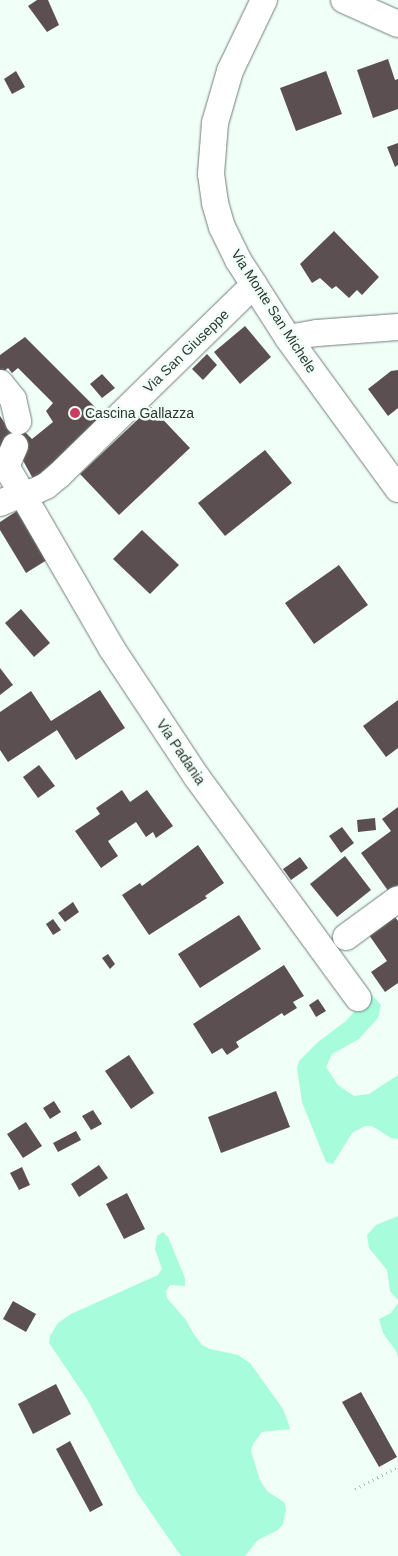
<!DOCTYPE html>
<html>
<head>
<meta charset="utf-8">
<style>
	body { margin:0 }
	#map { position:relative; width:398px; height:1556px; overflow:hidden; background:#f1fff9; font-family:Arial,sans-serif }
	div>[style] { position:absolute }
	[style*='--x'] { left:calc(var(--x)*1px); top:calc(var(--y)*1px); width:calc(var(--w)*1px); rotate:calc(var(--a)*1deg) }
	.green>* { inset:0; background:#a6fcdb }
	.building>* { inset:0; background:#5c4f51 }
	.path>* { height:3px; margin-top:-1.5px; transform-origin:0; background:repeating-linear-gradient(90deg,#afbbb6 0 1px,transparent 0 5px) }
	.roads { filter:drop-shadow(0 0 1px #727e79) drop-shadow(0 0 1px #727e79) }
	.minor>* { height:26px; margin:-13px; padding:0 13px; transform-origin:13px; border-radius:13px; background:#fff }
	.dots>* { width:14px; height:14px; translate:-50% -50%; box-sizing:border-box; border:2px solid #f1fff9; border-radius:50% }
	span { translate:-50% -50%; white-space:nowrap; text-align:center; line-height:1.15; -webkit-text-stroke:5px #f1fff9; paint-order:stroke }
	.street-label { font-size:14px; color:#2f3532 }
	.poi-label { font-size:14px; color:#2f3532 }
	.left { translate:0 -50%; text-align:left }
</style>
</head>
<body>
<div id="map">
	<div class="green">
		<i style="clip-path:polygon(372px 995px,381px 1005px,378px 1018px,359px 1039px,332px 1054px,326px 1067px,338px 1085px,354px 1096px,369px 1094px,398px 1075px,398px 1139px,391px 1138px,372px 1126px,365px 1126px,352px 1133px,333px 1164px,326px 1162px,302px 1102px,297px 1068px,299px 1061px,318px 1042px,346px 1021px,365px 999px)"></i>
		<i style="clip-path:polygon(398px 1216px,398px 1300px,390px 1291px,387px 1270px,369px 1248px,367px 1235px,376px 1225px)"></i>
		<i style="clip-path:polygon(163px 1232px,168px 1237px,185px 1278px,185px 1286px,170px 1285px,166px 1291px,167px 1298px,186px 1320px,193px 1333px,202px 1345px,210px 1349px,238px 1355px,250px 1363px,283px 1409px,288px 1422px,290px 1429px,262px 1432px,253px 1444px,251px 1451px,260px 1480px,267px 1491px,285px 1503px,286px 1510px,283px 1524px,278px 1530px,258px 1540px,245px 1556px,181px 1556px,138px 1494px,87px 1399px,49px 1343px,50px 1336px,58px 1323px,71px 1314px,158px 1275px,162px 1269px,155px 1249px,157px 1236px)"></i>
		<i style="clip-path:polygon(398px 1303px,398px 1358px,396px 1351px,383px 1333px,379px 1319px,391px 1313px)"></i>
	</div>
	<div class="building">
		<i style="clip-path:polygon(37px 0,48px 0,59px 25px,47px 32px,28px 6px)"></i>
		<i style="clip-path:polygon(388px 59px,395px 80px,398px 79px,398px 109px,373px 118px,357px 70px)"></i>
		<i style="clip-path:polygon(16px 71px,25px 87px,12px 94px,4px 79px)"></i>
		<i style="clip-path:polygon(326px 71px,342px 114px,296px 131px,280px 88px)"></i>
		<i style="clip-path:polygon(398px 143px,398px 165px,395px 167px,387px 147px)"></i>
		<i style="clip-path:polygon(334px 231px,379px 277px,362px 295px,357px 290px,349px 298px,336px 286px,332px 289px,320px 278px,312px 283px,300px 264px)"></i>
		<i style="clip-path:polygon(245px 326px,271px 357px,240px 384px,214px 352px)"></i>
		<i style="clip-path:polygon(25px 337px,109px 421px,37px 486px,15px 446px,0 454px,0 416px,8px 428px,24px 431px,32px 439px,53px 422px,46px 411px,53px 403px,18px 368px,12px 373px,8px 368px,2px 373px,0 371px,0 355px)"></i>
		<i style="clip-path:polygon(207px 354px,217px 365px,203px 380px,192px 369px)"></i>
		<i style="clip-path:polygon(398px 370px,398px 408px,388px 416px,368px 389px,391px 371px)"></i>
		<i style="clip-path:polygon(102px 374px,115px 388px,102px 398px,90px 384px)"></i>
		<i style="clip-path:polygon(151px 407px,190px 448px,119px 515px,80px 474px)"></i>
		<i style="clip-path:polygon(265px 450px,292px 483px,225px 536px,198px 503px)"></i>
		<i style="clip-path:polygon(20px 509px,50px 558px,26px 573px,0 530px,0 522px)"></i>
		<i style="clip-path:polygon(142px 530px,179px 565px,150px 594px,113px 559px)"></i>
		<i style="clip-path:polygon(339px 565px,368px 605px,314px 644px,285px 603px)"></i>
		<i style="clip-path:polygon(21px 609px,50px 643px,34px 657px,5px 623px)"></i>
		<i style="clip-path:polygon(0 668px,13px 685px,0 695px)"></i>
		<i style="clip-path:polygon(100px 690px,125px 728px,76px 760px,57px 730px,8px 762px,0 750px,0 712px,31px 691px,51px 721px)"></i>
		<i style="clip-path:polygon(398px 700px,398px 748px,386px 757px,363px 726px)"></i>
		<i style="clip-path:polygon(39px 765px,55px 786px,38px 798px,23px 777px)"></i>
		<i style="clip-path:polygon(122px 790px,130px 802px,147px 790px,173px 826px,156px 838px,153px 832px,146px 837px,136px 822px,108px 841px,118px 856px,101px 868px,75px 831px,100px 814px,96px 808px)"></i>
		<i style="clip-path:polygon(398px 807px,398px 885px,389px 892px,361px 853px,391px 831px,382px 819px)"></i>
		<i style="clip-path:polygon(375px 818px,376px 830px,358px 832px,357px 820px)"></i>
		<i style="clip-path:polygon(342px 827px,354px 843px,341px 853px,329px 836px)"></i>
		<i style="clip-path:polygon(198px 845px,224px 883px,205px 896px,207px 898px,149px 935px,122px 895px,140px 883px,142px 886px)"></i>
		<i style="clip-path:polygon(345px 856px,371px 890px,337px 917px,310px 884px)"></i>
		<i style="clip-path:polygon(300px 857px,308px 868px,291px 880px,283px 869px)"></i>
		<i style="clip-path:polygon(73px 902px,79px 912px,65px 922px,58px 913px)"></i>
		<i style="clip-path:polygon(239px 915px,261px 949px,200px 988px,178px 954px)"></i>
		<i style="clip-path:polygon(395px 917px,398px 921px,398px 983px,385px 992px,371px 972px,387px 961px,369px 935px)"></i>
		<i style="clip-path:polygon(53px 919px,61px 930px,53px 935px,46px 924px)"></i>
		<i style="clip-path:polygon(108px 954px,115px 964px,110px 969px,102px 958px)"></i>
		<i style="clip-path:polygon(284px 965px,304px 996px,293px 1002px,297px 1008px,284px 1016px,282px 1013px,236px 1042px,239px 1047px,227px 1055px,222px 1048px,212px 1054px,193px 1024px)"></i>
		<i style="clip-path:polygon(318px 999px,326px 1011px,316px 1017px,309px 1005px)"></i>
		<i style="clip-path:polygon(129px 1055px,154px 1093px,131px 1109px,105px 1071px)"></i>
		<i style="clip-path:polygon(276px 1091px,290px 1127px,221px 1153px,208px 1117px)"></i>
		<i style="clip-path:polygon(54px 1101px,61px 1112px,50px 1119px,43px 1108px)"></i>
		<i style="clip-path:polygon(93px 1110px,102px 1124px,91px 1130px,82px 1116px)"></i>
		<i style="clip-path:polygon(26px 1122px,42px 1146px,23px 1158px,7px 1134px)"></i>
		<i style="clip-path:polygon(76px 1131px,81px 1140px,58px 1152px,53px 1143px)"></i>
		<i style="clip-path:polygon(99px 1165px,108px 1178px,79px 1197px,71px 1184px)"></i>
		<i style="clip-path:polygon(22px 1167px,30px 1185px,19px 1190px,10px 1173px)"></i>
		<i style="clip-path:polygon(127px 1193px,145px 1229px,124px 1239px,106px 1204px)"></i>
		<i style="clip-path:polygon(13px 1301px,36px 1314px,26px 1332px,3px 1319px)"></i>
		<i style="clip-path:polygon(56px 1384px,71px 1414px,33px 1434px,18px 1404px)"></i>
		<i style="clip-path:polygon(361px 1392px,397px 1457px,379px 1467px,342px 1402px)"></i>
		<i style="clip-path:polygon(70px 1441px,103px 1505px,90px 1512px,56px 1449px)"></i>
	</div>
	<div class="path">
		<i style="--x:355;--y:1489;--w:48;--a:-27.1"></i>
	</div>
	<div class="roads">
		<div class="minor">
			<i style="--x:264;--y:0;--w:79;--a:115.6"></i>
			<i style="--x:230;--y:71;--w:54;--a:106.1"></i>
			<i style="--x:215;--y:123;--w:51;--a:94.5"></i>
			<i style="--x:211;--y:174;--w:29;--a:82"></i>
			<i style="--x:215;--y:203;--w:25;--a:74"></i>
			<i style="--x:222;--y:227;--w:37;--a:64"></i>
			<i style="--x:238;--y:260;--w:30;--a:57"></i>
			<i style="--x:254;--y:285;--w:63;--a:57.3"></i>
			<i style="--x:288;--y:338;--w:187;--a:53.9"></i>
			<i style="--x:344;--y:0;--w:59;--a:24"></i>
			<i style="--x:288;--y:338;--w:29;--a:-10"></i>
			<i style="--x:317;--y:333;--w:81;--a:-4.2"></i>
			<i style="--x:0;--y:383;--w:21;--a:51"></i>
			<i style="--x:13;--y:399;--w:23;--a:77"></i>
			<i style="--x:15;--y:446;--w:22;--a:114"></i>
			<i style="--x:6;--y:466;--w:211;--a:59.9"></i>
			<i style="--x:112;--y:649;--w:152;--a:56.5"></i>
			<i style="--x:196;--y:776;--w:275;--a:53.9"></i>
			<i style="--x:0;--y:503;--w:25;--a:-23"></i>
			<i style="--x:23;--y:493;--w:10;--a:-6"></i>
			<i style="--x:33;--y:492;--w:14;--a:-25"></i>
			<i style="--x:46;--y:486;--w:17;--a:-40"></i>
			<i style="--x:59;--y:475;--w:272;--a:-44.3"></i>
			<i style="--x:346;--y:937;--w:64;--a:-36.2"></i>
		</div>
	</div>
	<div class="dots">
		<i style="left:75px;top:413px;background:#cb3c5e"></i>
	</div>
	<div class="street-label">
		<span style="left:274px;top:311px;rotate:57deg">Via Monte San Michele</span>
		<span style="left:186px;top:351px;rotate:-44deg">Via San Giuseppe</span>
		<span style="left:181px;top:752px;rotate:56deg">Via Padania</span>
	</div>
	<div class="poi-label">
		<span class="left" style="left:85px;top:413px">Cascina Gallazza</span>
	</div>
</div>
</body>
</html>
